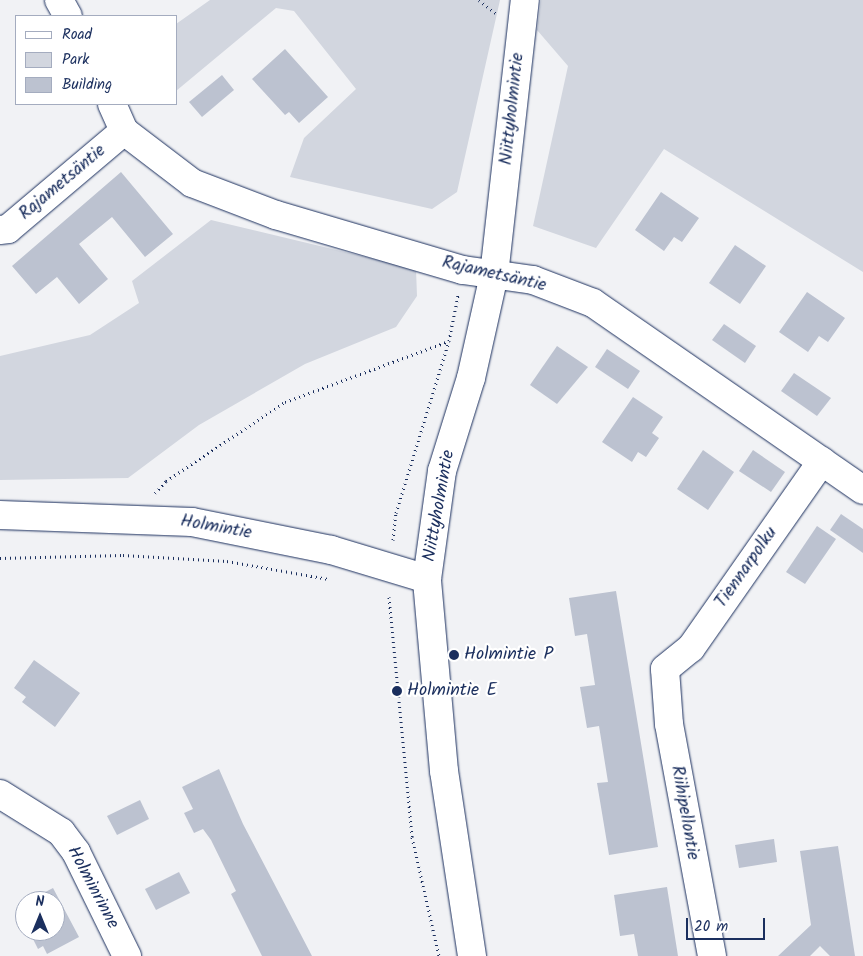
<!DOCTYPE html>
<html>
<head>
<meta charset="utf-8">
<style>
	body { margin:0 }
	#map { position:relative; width:863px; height:956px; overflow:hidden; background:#f1f2f5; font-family:Kalam,sans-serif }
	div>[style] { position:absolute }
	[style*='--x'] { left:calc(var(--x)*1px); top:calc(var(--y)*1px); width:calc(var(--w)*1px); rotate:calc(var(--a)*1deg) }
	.green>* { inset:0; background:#d2d6df }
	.building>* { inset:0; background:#bcc2d0 }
	.path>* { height:3px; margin-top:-1.5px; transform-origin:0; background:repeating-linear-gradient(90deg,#1b2f5e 0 1px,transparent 0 5px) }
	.roads { filter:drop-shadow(0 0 1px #1b2f5e) drop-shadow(0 0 1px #1b2f5e) }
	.minor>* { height:28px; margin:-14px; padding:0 14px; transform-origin:14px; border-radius:14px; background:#fff }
	.tertiary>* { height:28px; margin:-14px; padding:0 14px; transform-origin:14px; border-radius:14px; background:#fff }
	.dots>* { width:14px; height:14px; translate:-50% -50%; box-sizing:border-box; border:2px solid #fff; border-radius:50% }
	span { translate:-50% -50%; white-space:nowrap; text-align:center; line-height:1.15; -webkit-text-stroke:4.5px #fff; paint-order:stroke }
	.street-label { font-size:18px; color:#1b2f5e }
	.poi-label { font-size:18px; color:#1b2f5e }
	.left { translate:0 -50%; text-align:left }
	.legend { position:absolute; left:15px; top:15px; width:162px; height:90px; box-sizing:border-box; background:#fff; border:1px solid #a4acbf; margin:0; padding:6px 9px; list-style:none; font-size:15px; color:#1b2f5e }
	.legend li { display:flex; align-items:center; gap:10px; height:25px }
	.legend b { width:25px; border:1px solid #a4acbf }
	.north { position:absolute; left:15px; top:891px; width:50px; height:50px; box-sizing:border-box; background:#fff; border:1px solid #a4acbf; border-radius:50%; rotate:0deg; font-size:14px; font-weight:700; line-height:20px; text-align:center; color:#1b2f5e }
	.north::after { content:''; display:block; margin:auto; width:18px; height:22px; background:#1b2f5e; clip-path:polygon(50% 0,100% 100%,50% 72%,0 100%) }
	.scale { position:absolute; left:686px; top:918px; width:79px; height:22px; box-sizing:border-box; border:2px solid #1b2f5e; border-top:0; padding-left:6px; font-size:15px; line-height:18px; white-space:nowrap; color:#1b2f5e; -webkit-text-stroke:4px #fff; paint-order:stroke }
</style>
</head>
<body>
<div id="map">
	<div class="green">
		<i style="clip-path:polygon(210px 0,500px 0,457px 192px,432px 209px,290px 177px,304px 138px,356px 89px,294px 11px,276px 8px,176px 91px,176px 24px)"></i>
		<i style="clip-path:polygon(541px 0,863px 0,863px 272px,664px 149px,596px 248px,533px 226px,568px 66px,537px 30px)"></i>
		<i style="clip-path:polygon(211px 220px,416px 269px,417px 296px,396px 327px,305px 364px,199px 425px,128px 478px,0 480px,0 356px,90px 335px,139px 303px,132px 281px)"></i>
	</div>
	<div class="building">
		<i style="clip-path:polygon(285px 49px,328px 97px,299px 123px,289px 112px,285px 115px,252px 79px)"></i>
		<i style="clip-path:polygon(222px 75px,234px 90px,202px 117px,189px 102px)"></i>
		<i style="clip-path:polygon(121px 172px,173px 234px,145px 257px,112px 217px,79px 244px,108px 279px,79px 304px,57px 277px,36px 294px,12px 266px)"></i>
		<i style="clip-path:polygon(661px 192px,699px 218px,682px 242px,674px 237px,664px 251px,635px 230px)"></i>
		<i style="clip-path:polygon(735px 245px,766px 266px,740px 304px,709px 283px)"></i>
		<i style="clip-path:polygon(807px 292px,845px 318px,828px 342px,819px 336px,808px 352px,779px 332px)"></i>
		<i style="clip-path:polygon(724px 324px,756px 346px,745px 363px,712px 340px)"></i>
		<i style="clip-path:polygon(557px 346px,588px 367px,557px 404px,530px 385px)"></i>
		<i style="clip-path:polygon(607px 349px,640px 371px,628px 389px,595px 367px)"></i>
		<i style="clip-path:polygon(794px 373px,831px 398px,817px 416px,781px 391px)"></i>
		<i style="clip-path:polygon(633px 397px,663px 417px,652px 433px,659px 438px,646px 457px,638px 452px,632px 462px,602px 442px)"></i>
		<i style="clip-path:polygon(703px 450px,734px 472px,708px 510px,677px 489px)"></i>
		<i style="clip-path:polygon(753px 450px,785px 472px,771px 492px,739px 471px)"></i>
		<i style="clip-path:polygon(841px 514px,863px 529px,863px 553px,830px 530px)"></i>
		<i style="clip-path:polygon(817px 526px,836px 539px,805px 584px,786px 572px)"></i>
		<i style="clip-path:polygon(616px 591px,658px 847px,609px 855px,597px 783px,608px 782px,599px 726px,587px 728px,580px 687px,595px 685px,587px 634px,575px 636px,569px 598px)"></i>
		<i style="clip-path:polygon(34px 660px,80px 693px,55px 727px,22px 702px,26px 697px,14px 688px)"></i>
		<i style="clip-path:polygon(219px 769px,243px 824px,312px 956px,262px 956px,231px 894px,236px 891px,211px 840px,203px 829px,194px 833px,184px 813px,193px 809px,182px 787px)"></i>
		<i style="clip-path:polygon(140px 800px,149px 819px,117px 835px,107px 816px)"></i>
		<i style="clip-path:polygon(774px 839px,777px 862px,739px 868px,735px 845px)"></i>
		<i style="clip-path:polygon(838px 846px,855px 956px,830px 956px,820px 946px,810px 956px,778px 956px,811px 925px,800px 851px)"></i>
		<i style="clip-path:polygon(179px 872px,190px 893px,156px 910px,145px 889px)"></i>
		<i style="clip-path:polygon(667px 887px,678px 956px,638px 956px,634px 934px,620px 936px,614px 895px)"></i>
		<i style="clip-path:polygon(53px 888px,79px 937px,47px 954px,43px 946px,38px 949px,29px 931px,55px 931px,55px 901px,28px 901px)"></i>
	</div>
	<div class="path">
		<i style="--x:479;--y:0;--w:23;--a:38"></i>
		<i style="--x:155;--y:493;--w:16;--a:-47"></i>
		<i style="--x:166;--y:481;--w:143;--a:-33.6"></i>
		<i style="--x:285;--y:402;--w:175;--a:-20.4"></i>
		<i style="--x:393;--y:540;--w:27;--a:-84"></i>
		<i style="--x:396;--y:513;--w:180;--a:-72.9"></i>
		<i style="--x:449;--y:341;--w:47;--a:-78.9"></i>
		<i style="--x:0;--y:558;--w:123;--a:-1.4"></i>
		<i style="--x:123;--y:555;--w:104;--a:3.3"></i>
		<i style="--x:227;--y:561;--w:103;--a:10.1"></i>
		<i style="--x:389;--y:597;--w:241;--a:84.5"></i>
		<i style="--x:412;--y:837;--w:122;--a:77.2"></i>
	</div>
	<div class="roads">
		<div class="minor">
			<i style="--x:59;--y:0;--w:18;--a:61"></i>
			<i style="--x:112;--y:104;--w:30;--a:66"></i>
			<i style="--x:124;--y:131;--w:86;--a:37.4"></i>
			<i style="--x:192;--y:183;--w:90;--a:20.9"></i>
			<i style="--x:276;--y:215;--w:195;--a:16.4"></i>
			<i style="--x:463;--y:270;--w:71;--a:8.1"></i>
			<i style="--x:533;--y:280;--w:64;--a:21"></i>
			<i style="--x:593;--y:303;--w:328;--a:34.7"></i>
			<i style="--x:0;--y:230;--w:8;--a:-7"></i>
			<i style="--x:8;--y:229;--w:152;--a:-40.2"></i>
			<i style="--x:0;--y:794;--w:72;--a:31.9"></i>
			<i style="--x:61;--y:832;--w:25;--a:53"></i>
			<i style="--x:76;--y:852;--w:116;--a:63.9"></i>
			<i style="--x:712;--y:956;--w:236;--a:-100.5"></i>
			<i style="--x:669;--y:724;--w:55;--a:-94.2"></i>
			<i style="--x:665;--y:669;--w:33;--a:-39"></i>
			<i style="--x:691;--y:648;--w:228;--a:-55"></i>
		</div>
		<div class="tertiary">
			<i style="--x:0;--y:515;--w:192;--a:2.1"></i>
			<i style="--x:192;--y:522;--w:142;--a:11.4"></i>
			<i style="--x:331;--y:550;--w:100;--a:16.8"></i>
			<i style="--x:472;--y:956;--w:187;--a:-98.6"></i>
			<i style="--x:444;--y:771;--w:193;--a:-95.1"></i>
			<i style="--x:427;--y:579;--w:109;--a:-82.1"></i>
			<i style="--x:442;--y:471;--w:97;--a:-72.7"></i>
			<i style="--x:471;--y:378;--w:106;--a:-77.4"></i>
			<i style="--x:494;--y:275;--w:277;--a:-83.6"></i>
		</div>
	</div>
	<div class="dots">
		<i style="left:454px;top:655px;background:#1b2f5e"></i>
		<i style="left:397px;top:691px;background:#1b2f5e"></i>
	</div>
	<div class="street-label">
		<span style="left:513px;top:109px;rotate:-84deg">Niittyholmintie</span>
		<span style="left:63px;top:183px;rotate:-40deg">Rajametsäntie</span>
		<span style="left:494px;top:275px;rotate:13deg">Rajametsäntie</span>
		<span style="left:440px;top:506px;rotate:-80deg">Niittyholmintie</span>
		<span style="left:216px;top:528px;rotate:10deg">Holmintie</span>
		<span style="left:747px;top:568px;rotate:-55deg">Tiennarpolku</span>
		<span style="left:684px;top:813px;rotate:80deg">Riihipellontie</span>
		<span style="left:92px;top:888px;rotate:62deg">Holminrinne</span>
	</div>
	<div class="poi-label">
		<span class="left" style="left:464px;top:655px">Holmintie P</span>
		<span class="left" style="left:407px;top:691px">Holmintie E</span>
	</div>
	<ul class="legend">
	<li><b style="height:6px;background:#fff"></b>Road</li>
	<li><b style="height:14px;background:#d2d6df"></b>Park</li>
	<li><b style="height:14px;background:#bcc2d0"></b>Building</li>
	</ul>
	<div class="north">N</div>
	<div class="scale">20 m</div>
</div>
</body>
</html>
